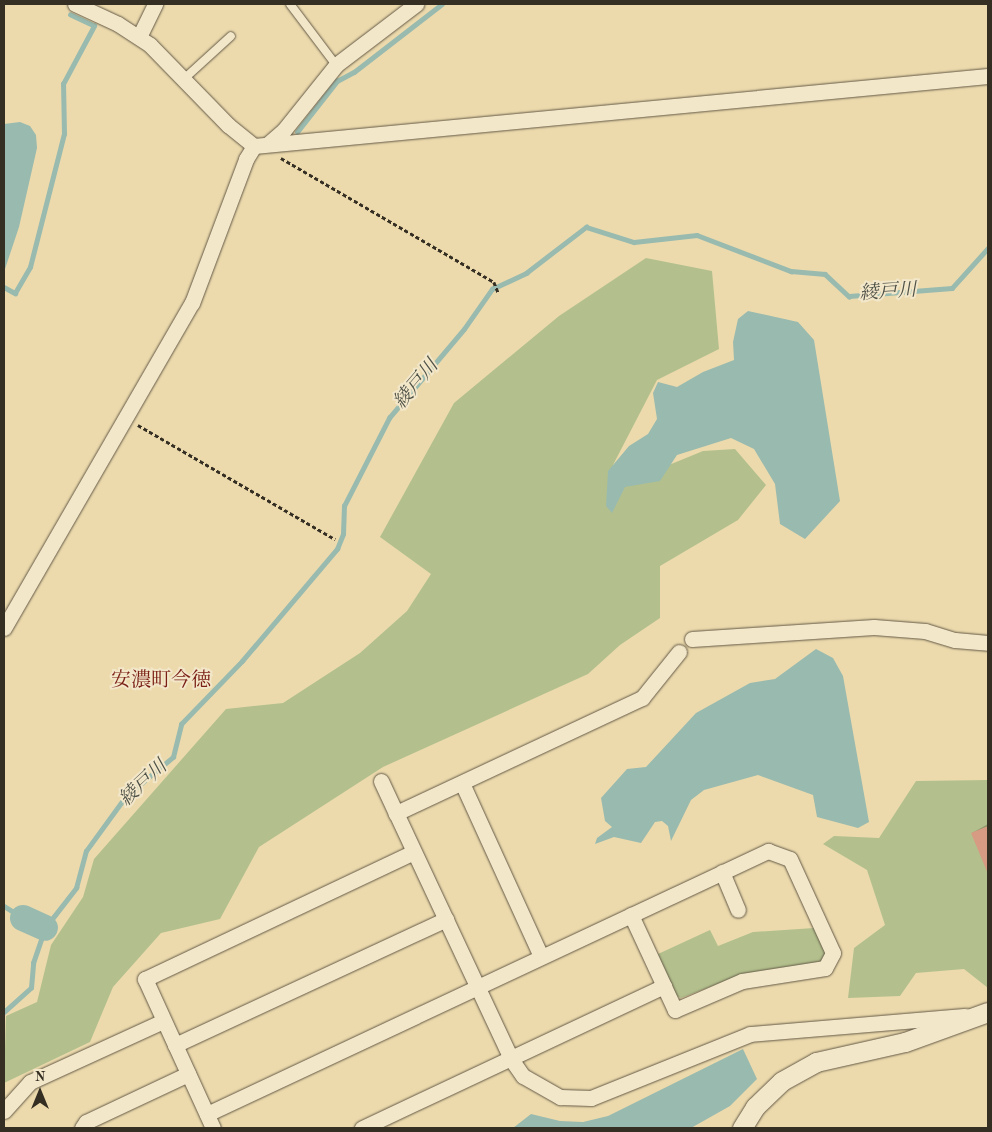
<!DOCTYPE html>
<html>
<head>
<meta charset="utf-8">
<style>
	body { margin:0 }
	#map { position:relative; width:992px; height:1132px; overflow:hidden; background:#ecdaad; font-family:"Old Standard TT","Noto Serif JP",serif }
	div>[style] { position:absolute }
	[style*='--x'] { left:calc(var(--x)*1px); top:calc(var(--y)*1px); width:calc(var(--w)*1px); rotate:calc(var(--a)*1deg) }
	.green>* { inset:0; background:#b3c08d }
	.water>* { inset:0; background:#99baae }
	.shadow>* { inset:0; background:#0003 }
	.stream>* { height:4.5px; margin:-2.25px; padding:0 2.25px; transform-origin:2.25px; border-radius:2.25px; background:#99baae }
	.river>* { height:26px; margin:-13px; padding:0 13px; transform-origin:13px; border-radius:13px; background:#99baae }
	.building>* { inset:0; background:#d69b82 }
	.path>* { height:2.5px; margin-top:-1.25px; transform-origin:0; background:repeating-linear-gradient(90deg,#352e23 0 4px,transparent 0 6.5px) }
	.roads { filter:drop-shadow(0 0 1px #635946) drop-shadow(0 0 1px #635946) }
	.service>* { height:8px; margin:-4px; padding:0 4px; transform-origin:4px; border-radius:4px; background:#f3e7ca }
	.minor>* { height:15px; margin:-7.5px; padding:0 7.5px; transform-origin:7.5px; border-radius:7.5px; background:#f3e7ca }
	.tertiary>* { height:19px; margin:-9.5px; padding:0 9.5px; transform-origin:9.5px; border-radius:9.5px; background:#f3e7ca }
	span { translate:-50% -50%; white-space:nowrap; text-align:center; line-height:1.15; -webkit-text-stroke:4px #f3e7ca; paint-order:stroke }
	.water-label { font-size:19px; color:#4e5146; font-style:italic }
	.quarter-label { font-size:20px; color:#7a1f14 }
	.frame { position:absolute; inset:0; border:5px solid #352e23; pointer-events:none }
	.north { position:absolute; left:15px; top:1067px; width:50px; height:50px; -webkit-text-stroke:4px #f3e7ca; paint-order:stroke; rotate:0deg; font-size:14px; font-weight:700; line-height:20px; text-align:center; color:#352e23 }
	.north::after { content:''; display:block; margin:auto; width:18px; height:22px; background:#352e23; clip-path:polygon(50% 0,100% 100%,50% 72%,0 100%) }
</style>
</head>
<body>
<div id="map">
	<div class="green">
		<i style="clip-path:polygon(646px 258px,712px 271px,719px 349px,657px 380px,613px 465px,630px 481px,703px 451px,735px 449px,766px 485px,738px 520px,660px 566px,660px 618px,620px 645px,588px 674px,383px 767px,259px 847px,220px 919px,161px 933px,113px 987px,90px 1042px,4px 1083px,6px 1016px,37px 1002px,51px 945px,83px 897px,94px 859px,226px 709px,283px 703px,360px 653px,407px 611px,431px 574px,380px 537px,454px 403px,559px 316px)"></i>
		<i style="clip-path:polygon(988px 780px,988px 988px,964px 969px,916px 973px,900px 996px,848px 998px,854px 948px,885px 925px,867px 870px,823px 844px,834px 836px,879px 838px,916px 781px)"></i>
		<i style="clip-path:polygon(814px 928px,826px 952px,821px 962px,738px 976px,681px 998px,676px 996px,658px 954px,710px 930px,718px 946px,753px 932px)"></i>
	</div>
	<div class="water">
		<i style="clip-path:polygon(20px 122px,30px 126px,36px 135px,37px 148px,19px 227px,4px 272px,4px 124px)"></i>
		<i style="clip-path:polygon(748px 311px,798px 322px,814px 340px,840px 501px,805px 539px,780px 524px,775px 484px,754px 449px,731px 438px,677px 455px,660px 481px,625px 487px,612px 513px,606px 506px,608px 471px,629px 446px,648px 434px,657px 419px,653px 393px,658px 382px,677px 387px,703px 372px,734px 360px,733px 342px,738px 319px)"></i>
		<i style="clip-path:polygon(816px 649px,833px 658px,843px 676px,869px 822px,858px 828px,817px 817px,813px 795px,758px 775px,704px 790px,691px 800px,671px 841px,668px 826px,662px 821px,655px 822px,641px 843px,614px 837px,595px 844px,597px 838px,612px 827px,605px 821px,601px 798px,627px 769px,646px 767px,696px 713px,750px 683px,775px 679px)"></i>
		<i style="clip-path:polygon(743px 1049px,757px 1079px,730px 1106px,691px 1128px,513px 1128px,531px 1114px,560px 1121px,583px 1122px,608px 1116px)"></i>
	</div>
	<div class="shadow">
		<i style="clip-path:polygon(988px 824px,988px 861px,985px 863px,972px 833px)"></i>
	</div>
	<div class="stream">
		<i style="--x:297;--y:132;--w:65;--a:-51.9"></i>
		<i style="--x:337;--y:81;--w:19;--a:-28"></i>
		<i style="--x:354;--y:72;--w:111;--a:-37.7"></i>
		<i style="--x:4;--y:287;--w:13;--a:29"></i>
		<i style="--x:15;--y:293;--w:30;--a:-60"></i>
		<i style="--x:30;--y:267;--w:137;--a:-75.7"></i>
		<i style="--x:64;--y:134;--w:50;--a:-91.1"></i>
		<i style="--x:63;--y:84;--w:66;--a:-61.9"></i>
		<i style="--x:94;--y:26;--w:26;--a:-155"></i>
		<i style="--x:4;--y:906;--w:22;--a:32"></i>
		<i style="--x:4;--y:1012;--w:36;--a:-42"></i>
		<i style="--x:31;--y:988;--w:25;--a:-85"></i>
		<i style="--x:33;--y:963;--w:37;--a:-71"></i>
		<i style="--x:45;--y:928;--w:51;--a:-52.2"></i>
		<i style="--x:76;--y:888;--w:38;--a:-75"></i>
		<i style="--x:86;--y:851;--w:68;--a:-54"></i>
		<i style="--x:126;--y:796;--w:61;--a:-39.7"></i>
		<i style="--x:173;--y:757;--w:34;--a:-76"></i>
		<i style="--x:181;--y:724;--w:88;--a:-45.9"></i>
		<i style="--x:242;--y:661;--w:147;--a:-49.7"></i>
		<i style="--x:337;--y:549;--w:16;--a:-68"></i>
		<i style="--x:343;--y:534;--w:28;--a:-88"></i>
		<i style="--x:344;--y:506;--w:99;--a:-62.9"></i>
		<i style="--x:389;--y:418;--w:116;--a:-49.9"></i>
		<i style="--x:464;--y:329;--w:49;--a:-55"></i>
		<i style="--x:492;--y:289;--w:38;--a:-25"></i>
		<i style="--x:526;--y:273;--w:76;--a:-37.5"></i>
		<i style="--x:586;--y:227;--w:50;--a:17.4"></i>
		<i style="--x:634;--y:242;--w:63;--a:-6.3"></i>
		<i style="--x:697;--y:235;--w:101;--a:21"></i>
		<i style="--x:791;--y:271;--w:34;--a:5"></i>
		<i style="--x:825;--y:274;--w:33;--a:43"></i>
		<i style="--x:849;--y:296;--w:103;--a:-4.4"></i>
		<i style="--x:952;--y:288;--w:54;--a:-48"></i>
	</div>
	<div class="river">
		<i style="--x:23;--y:918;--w:24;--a:24"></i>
	</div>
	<div class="building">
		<i style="clip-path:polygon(988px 826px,988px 874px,971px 833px)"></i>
	</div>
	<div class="path">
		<i style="--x:281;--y:158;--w:246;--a:30.2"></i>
		<i style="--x:494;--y:282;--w:11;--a:68"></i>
		<i style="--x:138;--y:425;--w:228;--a:30.1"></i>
	</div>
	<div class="roads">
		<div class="service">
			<i style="--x:290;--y:4;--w:76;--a:53"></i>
			<i style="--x:185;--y:78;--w:62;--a:-42.4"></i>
		</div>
		<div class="minor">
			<i style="--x:75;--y:4;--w:47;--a:24.9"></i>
			<i style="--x:118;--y:24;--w:38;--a:33"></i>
			<i style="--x:150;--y:45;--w:112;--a:45.7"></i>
			<i style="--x:228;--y:125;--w:33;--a:39"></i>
			<i style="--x:254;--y:146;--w:737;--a:-5.45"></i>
			<i style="--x:139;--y:37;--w:37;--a:-64"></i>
			<i style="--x:268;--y:144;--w:21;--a:-41"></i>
			<i style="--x:284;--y:130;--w:83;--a:-51.3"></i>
			<i style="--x:336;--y:65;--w:101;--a:-37.3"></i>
			<i style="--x:4;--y:628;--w:375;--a:-60"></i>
			<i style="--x:192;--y:303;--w:154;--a:-69.4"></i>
			<i style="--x:246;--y:159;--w:15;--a:-58"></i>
			<i style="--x:692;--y:639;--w:182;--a:-3.8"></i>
			<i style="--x:874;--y:627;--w:51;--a:4.5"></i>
			<i style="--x:925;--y:631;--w:31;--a:17"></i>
			<i style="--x:955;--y:640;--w:33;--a:5"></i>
			<i style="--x:679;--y:652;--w:59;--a:128.8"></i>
			<i style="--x:642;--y:698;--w:272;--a:154.9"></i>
			<i style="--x:396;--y:813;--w:272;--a:64.9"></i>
			<i style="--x:511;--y:1059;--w:21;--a:55"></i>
			<i style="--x:523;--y:1076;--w:43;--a:29.6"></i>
			<i style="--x:560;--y:1097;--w:31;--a:2"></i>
			<i style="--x:591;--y:1098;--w:171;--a:-21.9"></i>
			<i style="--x:750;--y:1034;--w:216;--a:-4.8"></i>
			<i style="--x:381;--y:781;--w:35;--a:65"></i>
			<i style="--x:462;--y:783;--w:190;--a:65.5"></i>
			<i style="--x:722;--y:872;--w:41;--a:67.2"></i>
			<i style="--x:631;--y:915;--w:78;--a:65.1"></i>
			<i style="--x:175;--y:1045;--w:299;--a:-24.9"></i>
			<i style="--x:4;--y:1111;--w:39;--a:-48"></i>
			<i style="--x:30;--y:1082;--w:146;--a:-24.6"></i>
			<i style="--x:207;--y:1114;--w:620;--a:-25.12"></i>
			<i style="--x:768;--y:851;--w:23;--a:20"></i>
			<i style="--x:790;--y:859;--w:103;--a:65.4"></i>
			<i style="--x:833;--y:953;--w:17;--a:118"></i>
			<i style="--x:825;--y:968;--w:84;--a:171.1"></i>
			<i style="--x:742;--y:981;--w:73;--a:156.6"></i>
			<i style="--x:675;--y:1010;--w:26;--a:-115"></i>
			<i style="--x:664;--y:986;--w:334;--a:154.8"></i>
			<i style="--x:82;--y:1128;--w:7;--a:-56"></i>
			<i style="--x:86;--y:1122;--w:113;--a:-25.2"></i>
			<i style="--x:213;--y:1128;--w:164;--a:-114.5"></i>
			<i style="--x:145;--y:979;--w:297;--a:-25.3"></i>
		</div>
		<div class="tertiary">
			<i style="--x:742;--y:1128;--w:25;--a:-58"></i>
			<i style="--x:755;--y:1107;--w:37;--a:-44"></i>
			<i style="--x:782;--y:1081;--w:39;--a:-29"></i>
			<i style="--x:816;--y:1062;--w:91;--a:-12.7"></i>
			<i style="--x:905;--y:1042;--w:88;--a:-19.9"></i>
		</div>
	</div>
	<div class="water-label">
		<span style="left:888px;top:293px;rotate:-4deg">綾戸川</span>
		<span style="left:417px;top:385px;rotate:-50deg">綾戸川</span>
		<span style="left:144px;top:784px;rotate:-43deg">綾戸川</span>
	</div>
	<div class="quarter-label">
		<span style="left:161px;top:681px">安濃町今徳</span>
	</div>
	<div class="frame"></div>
	<div class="north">N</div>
</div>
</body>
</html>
